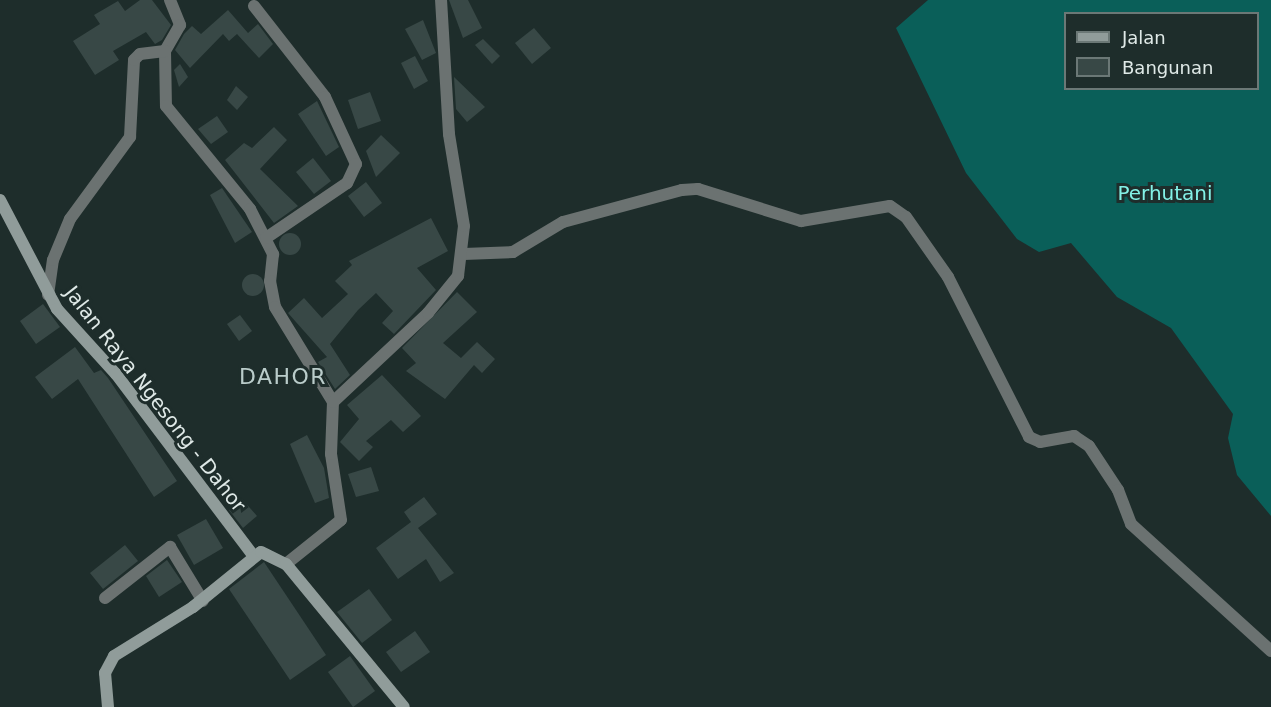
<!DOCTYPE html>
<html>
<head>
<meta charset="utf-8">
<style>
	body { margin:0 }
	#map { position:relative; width:1271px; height:707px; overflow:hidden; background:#1e2d2b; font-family:"DejaVu Sans",sans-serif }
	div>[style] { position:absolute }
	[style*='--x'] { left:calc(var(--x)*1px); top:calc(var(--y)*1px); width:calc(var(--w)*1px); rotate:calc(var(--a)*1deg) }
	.forest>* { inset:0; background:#0a5f59 }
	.building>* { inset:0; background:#384846 }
	.round { border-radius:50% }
	.street>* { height:12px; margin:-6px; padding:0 6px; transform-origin:6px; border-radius:6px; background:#6b7271 }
	.secondary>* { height:12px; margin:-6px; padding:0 6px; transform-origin:6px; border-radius:6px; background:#909c9a }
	span { translate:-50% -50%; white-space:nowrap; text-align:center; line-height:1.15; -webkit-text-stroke:6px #1e2d2b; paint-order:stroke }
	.park-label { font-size:20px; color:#83f1e6 }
	.street-label { font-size:20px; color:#dfe9e7 }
	.quarter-label { font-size:22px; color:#baccca; letter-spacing:1.5px }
	.legend { position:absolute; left:1064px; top:12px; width:195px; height:78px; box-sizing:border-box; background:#1e2d2b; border:2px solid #6b7876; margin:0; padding:8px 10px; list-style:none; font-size:18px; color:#dfe9e7 }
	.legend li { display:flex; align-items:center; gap:12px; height:30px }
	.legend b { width:30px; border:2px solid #6b7876 }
</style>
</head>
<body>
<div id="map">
	<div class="forest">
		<i style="clip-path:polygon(evenodd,928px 0,1271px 0,1271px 516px,1237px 475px,1228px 438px,1233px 414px,1171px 328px,1117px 297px,1071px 243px,1039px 252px,1017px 239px,966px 173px,896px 28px,928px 0,1066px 14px,1258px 14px,1258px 88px,1066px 88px,1066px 14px)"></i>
	</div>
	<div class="building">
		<i style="clip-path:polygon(140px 0,152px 0,171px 25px,162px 40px,155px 44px,146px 32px,113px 51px,119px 60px,95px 75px,73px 41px,100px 24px,94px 15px,118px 1px,125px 11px)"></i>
		<i style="clip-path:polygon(449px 0,468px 0,482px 28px,463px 38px)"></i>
		<i style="clip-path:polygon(228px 10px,248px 33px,258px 24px,273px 44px,259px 58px,237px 34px,229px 41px,223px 34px,190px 68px,175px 50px,184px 34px,192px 26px,201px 34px)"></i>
		<i style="clip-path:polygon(423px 20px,436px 53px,422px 60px,405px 29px)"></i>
		<i style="clip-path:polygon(534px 28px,551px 48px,532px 64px,515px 43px)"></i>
		<i style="clip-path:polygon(483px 39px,500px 56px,492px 64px,475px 45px)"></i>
		<i style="clip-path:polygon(415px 56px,428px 81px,414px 89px,401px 63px)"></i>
		<i style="clip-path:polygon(180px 64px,188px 77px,179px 87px,174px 70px)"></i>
		<i style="clip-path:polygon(454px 77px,485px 107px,467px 122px,456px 109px)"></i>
		<i style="clip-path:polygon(236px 86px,248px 97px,237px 110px,227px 100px)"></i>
		<i style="clip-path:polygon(370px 92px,381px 121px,358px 129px,348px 100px)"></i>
		<i style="clip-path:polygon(317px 101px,339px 147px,326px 156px,298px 114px)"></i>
		<i style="clip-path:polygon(217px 116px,228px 132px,211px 144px,198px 129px)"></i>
		<i style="clip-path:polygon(274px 127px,287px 140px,260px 169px,298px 206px,274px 223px,225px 160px,244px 143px,252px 148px)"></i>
		<i style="clip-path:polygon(381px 135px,400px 153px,376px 177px,366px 151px)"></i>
		<i style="clip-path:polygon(313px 158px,331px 181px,314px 194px,296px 172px)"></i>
		<i style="clip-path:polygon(366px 182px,382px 203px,364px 217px,348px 196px)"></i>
		<i style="clip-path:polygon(222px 188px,252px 232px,235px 243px,210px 195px)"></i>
		<i style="clip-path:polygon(431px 218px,448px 251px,417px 268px,436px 290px,394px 334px,382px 323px,393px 311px,376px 293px,358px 310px,330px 344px,350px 375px,335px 389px,318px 362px,327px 357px,288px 313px,304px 298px,322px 318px,348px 294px,335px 281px,352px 265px,349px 261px)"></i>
		<i class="round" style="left:279px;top:233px;width:22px;height:22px"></i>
		<i class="round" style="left:242px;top:274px;width:22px;height:22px"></i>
		<i style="clip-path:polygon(457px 292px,477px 312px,443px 343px,461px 358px,477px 342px,495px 359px,482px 373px,474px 365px,445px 399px,406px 371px,416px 363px,402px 348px)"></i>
		<i style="clip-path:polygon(43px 304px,60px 327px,36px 344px,20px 321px)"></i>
		<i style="clip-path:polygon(240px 315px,252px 331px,239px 341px,227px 324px)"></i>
		<i style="clip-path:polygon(75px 347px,94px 373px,101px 370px,108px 378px,177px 481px,154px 497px,78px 379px,52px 399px,35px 377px)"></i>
		<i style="clip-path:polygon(382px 375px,421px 416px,403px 432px,391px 420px,366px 441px,373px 447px,359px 461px,340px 442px,359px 419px,347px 405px)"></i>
		<i style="clip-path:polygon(307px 435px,324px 468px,329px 498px,315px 503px,290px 444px)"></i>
		<i style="clip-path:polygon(371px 467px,379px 491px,356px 497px,348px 474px)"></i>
		<i style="clip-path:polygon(424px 497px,437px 514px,418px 528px,454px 573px,440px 582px,426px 559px,398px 579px,376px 548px,411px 522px,404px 512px)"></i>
		<i style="clip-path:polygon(242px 499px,257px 516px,243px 528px,229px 510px)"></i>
		<i style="clip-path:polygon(206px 519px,223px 548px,194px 565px,177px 535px)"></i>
		<i style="clip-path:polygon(125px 545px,138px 561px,103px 589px,90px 573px)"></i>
		<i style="clip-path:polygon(167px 560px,182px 582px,159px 597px,146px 576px)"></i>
		<i style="clip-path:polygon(264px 562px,326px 655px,290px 680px,229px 589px)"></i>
		<i style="clip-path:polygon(369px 589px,392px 620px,362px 643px,337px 612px)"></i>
		<i style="clip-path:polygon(415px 631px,430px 652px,401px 672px,386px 652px)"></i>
		<i style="clip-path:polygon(350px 656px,375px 691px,353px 707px,328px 672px)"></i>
	</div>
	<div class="street">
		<i style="--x:170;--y:0;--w:27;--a:68"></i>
		<i style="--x:180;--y:25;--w:30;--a:120"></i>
		<i style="--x:165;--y:51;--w:55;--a:89"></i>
		<i style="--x:166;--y:106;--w:133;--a:50.8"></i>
		<i style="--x:250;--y:209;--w:51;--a:62.9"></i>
		<i style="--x:273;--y:254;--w:27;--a:96"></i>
		<i style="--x:270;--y:281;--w:26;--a:79"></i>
		<i style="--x:275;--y:307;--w:111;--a:58.6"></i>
		<i style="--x:254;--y:6;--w:115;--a:52"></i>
		<i style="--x:325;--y:97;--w:74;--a:65.2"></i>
		<i style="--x:356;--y:164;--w:21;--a:115"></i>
		<i style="--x:347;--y:183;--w:98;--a:145.8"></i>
		<i style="--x:464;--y:254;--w:49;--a:-2.3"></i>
		<i style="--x:513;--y:252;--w:58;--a:-31"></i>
		<i style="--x:563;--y:222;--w:123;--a:-15.1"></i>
		<i style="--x:682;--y:190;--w:16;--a:-4"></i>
		<i style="--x:698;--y:189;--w:108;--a:17.3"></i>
		<i style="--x:801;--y:221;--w:90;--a:-9.6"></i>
		<i style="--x:890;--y:206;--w:19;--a:35"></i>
		<i style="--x:906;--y:217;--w:73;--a:55"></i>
		<i style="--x:948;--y:277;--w:179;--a:63.1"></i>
		<i style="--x:1029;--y:437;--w:12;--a:24"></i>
		<i style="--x:1040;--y:442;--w:35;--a:-10"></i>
		<i style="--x:1074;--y:436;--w:18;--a:34"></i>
		<i style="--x:1089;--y:446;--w:53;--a:56.6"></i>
		<i style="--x:1118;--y:490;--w:36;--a:69"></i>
		<i style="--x:1131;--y:524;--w:189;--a:42.2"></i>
		<i style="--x:48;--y:295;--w:35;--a:-82"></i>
		<i style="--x:53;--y:260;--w:44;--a:-67.5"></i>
		<i style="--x:70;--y:219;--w:102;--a:-53.8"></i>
		<i style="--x:130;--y:137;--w:77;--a:-87"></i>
		<i style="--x:134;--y:60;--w:8;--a:-45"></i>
		<i style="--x:140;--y:54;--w:25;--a:-7"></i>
		<i style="--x:286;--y:564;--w:70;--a:-38.7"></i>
		<i style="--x:341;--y:520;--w:67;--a:-98.6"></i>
		<i style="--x:331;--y:454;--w:52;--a:-87.8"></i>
		<i style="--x:333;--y:402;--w:130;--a:-43.1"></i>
		<i style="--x:428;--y:313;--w:48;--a:-51"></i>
		<i style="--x:458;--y:276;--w:50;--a:-83.2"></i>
		<i style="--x:464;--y:226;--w:93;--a:-99.3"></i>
		<i style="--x:449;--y:134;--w:134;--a:-93.4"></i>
		<i style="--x:105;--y:598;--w:83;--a:-38.1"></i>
		<i style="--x:170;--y:547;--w:63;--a:58.6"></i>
	</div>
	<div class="secondary">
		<i style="--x:0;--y:200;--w:123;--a:62.4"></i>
		<i style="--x:57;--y:309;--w:88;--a:47.8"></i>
		<i style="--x:116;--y:374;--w:227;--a:52.9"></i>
		<i style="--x:108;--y:707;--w:34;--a:-95"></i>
		<i style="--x:105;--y:673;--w:19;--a:-62"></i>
		<i style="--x:114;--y:656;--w:93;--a:-31.8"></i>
		<i style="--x:193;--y:607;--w:87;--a:-39"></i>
		<i style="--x:261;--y:552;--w:28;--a:26"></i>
		<i style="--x:286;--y:564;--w:185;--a:50.5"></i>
	</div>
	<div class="park-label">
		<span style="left:1165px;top:193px">Perhutani</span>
	</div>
	<div class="street-label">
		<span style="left:155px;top:399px;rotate:52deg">Jalan Raya Ngesong - Dahor</span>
	</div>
	<div class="quarter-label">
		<span style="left:283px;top:377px">DAHOR</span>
	</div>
	<ul class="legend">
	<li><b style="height:8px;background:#909c9a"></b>Jalan</li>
	<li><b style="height:16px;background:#384846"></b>Bangunan</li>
	</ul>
</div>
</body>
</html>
